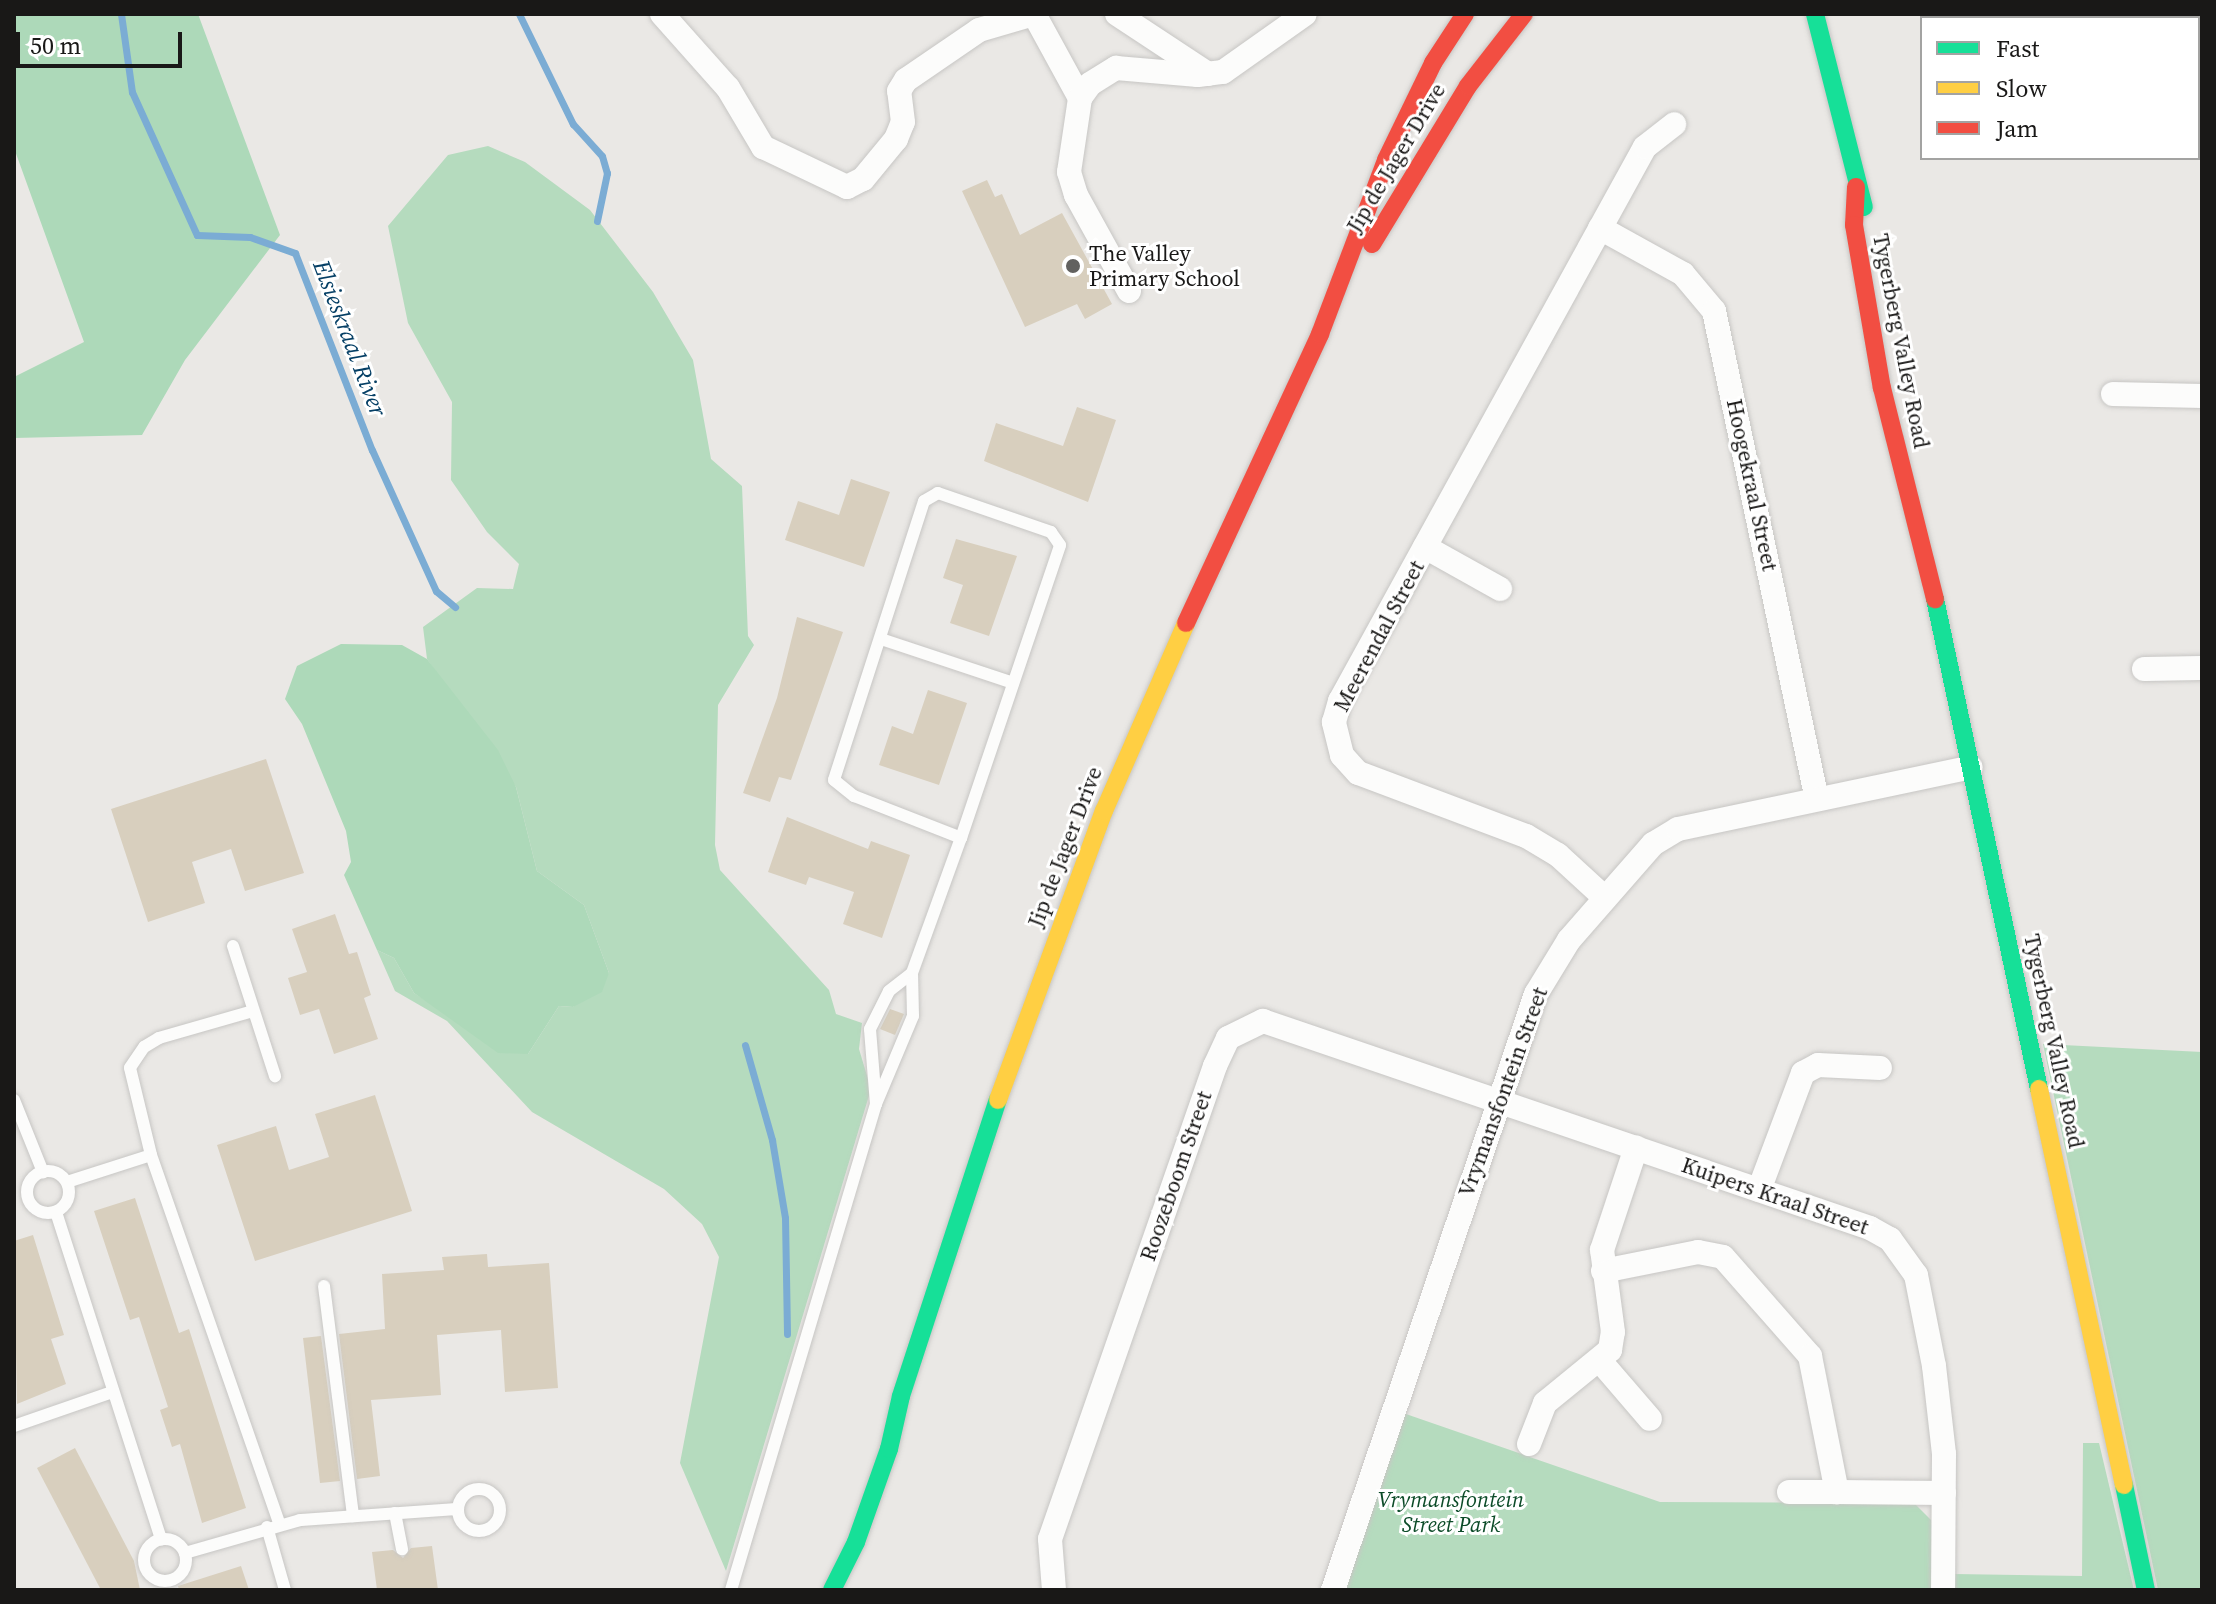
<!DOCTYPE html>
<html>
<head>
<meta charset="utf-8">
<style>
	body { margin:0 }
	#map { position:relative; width:2216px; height:1604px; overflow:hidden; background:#eae8e5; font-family:"Source Serif 4",serif }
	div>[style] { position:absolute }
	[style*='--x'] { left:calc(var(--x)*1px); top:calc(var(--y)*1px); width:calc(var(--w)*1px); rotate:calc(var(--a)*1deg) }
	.green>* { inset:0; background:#b5dbbe }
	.forest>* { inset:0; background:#add9b9 }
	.stream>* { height:7px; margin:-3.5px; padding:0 3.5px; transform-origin:3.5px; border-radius:3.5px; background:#7bacd4 }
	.building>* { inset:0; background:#d8cfbe }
	.roads { filter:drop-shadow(0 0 2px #c7c6c4) drop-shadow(0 0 2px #c7c6c4) }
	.lane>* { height:12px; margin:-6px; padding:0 6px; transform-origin:6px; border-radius:6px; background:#fcfcfb }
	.lane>.ring { margin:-6px; padding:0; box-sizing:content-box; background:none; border:12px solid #fcfcfb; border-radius:50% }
	.street>* { height:24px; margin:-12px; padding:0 12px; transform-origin:12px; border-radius:12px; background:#fcfcfb }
	.fast>* { height:18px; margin:-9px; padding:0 9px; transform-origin:9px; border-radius:9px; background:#16e098 }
	.slow>* { height:18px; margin:-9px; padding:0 9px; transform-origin:9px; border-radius:9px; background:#ffcf43 }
	.jam>* { height:18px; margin:-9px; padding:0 9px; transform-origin:9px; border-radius:9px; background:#f24e42 }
	.dots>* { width:22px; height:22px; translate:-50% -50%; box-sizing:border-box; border:4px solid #fff; border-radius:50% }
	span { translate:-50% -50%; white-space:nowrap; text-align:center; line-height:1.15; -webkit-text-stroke:6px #fff; paint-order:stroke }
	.street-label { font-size:22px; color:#191817 }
	.poi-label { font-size:22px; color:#191817 }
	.left { translate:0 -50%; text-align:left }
	.park-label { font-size:22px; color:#0c4b28; font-style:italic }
	.water-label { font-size:24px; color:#053f65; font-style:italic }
	.frame { position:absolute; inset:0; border:16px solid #191817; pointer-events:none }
	.legend { position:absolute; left:1920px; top:16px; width:280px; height:144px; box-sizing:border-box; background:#fff; border:2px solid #a3a3a2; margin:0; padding:10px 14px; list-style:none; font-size:24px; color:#191817 }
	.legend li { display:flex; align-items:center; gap:16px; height:40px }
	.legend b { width:40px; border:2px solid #a3a3a2 }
	.scale { position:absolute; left:16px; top:32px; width:166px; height:36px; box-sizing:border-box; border:4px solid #191817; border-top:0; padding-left:10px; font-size:24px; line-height:28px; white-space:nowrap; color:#191817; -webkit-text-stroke:6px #fff; paint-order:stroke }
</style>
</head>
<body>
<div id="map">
	<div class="green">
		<i style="clip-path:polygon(488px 146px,525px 162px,590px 210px,653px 292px,693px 360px,711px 459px,742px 486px,748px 636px,754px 645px,718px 705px,715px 845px,720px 870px,829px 990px,836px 1014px,862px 1023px,859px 1049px,871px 1089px,726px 1571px,680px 1463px,719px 1257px,702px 1224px,664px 1189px,532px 1112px,447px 1021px,395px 991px,377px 950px,394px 958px,414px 993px,470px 1029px,528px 1054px,559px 1006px,573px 1007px,609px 973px,584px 905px,537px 871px,516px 787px,427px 659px,423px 627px,477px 588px,513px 589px,519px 564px,487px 532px,451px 480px,452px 402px,408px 323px,388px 226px,448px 155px)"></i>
		<i style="clip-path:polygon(2043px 1044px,2202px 1052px,2202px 1590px,2158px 1590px)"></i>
		<i style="clip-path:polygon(1403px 1413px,1660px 1502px,1914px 1503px,1934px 1523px,1934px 1590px,1344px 1590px)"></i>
		<i style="clip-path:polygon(2083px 1443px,2099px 1443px,2134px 1590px,1954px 1590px,1954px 1574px,2082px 1576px)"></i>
	</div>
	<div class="forest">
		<i style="clip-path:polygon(14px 14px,198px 14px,280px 235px,185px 360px,142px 435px,14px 438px,14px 377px,84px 342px,14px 148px)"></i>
		<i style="clip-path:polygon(341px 644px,402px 645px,427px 659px,498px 750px,516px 787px,537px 871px,584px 905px,609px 973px,602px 992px,573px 1007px,559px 1006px,528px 1054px,498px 1053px,414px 993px,394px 958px,377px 950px,344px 875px,351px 862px,346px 831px,302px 724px,285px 699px,297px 666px)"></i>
	</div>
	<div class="stream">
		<i style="--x:121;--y:14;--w:79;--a:82"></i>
		<i style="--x:132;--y:92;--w:157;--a:65.6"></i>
		<i style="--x:197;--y:235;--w:53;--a:2.2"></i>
		<i style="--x:250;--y:237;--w:48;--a:19.6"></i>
		<i style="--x:295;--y:253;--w:212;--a:68.7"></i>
		<i style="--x:372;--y:450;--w:155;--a:65.6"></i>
		<i style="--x:436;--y:591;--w:25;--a:40"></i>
		<i style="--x:519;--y:14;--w:123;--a:63.9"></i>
		<i style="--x:573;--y:124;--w:43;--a:47.8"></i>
		<i style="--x:602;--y:156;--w:18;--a:74"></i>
		<i style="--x:607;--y:173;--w:49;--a:101.8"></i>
		<i style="--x:745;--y:1045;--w:99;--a:74.1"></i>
		<i style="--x:772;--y:1140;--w:79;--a:80.5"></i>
		<i style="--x:785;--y:1218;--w:116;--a:89"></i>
	</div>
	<div class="building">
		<i style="clip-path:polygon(987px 180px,995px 197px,1002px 194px,1020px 235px,1062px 213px,1112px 304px,1085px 319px,1077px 304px,1025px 327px,962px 191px)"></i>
		<i style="clip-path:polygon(1077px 407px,1116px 420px,1088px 502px,984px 461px,996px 423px,1063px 446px)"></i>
		<i style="clip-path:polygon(851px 479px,890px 492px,864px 567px,785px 540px,798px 501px,839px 515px)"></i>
		<i style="clip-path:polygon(956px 539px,1017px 556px,989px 636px,950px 623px,963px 585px,943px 578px)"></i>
		<i style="clip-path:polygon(797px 617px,843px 632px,791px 780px,779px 777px,770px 802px,743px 793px,777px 698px)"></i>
		<i style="clip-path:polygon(928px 690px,967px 703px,939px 785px,879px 765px,892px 726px,913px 734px)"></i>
		<i style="clip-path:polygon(266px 759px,304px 873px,245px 891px,231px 849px,192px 862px,205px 903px,148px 922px,111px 809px)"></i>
		<i style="clip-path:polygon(787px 817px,868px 849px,871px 841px,910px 855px,882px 938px,843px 924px,854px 892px,809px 877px,806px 885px,768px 872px)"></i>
		<i style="clip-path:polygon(335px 914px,349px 954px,357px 952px,371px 995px,364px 998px,378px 1039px,334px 1054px,319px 1009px,300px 1015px,288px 978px,307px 972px,292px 929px)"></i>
		<i style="clip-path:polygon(890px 1009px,904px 1014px,895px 1035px,880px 1029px)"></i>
		<i style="clip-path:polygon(375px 1095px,412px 1211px,255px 1261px,217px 1145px,276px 1126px,289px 1170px,329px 1157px,315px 1114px)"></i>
		<i style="clip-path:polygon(135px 1198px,179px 1333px,189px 1329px,246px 1508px,202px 1523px,180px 1444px,172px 1447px,160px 1410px,168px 1407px,139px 1317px,130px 1320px,94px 1211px)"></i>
		<i style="clip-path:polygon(33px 1235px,64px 1335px,51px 1339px,66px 1384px,17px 1404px,14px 1241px)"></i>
		<i style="clip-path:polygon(487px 1254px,488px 1267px,549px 1263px,558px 1388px,505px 1392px,501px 1330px,437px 1335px,441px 1395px,371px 1400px,380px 1476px,357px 1479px,339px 1334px,385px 1329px,382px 1274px,444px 1270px,442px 1257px)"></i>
		<i style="clip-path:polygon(321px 1336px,340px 1481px,320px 1483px,303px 1338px)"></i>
		<i style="clip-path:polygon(75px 1448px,134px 1561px,140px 1590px,101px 1590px,37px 1468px)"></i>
		<i style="clip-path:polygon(432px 1546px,438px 1590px,377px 1590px,372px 1552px,393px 1550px,403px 1558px,411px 1548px)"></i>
		<i style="clip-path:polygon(241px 1566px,249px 1590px,179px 1590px,178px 1586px)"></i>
	</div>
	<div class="roads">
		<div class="lane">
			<i style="--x:881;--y:639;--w:139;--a:18.4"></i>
			<i style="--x:233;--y:946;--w:137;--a:72.1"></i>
			<i style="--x:253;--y:1011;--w:98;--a:164"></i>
			<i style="--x:159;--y:1038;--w:17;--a:149"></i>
			<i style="--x:144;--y:1047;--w:25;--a:124"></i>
			<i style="--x:130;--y:1068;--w:89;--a:76.4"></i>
			<i style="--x:151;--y:1155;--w:390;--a:70.8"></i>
			<i style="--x:14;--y:1100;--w:78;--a:68.1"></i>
			<i style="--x:876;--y:1104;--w:75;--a:-94.6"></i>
			<i style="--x:870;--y:1029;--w:42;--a:-63.4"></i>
			<i style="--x:889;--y:991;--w:29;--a:-38"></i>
			<i class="ring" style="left:27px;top:1171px;width:30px;height:30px"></i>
			<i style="--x:67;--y:1182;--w:88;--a:-17.8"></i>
			<i style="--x:56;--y:1212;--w:344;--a:72.2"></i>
			<i style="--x:324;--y:1286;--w:232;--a:82.8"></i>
			<i style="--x:14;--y:1426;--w:104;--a:-19.1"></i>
			<i class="ring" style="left:458px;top:1489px;width:30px;height:30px"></i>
			<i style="--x:395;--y:1513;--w:37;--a:79"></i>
			<i style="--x:267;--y:1527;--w:66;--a:74.1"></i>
			<i class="ring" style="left:144px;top:1539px;width:30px;height:30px"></i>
			<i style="--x:185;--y:1553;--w:120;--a:-16"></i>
			<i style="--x:300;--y:1520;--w:158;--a:-4"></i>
			<i style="--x:731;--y:1590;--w:507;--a:-73.39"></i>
			<i style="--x:876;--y:1104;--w:95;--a:-67.2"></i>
			<i style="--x:913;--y:1016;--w:43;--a:-91.3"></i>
			<i style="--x:912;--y:973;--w:144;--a:-70.1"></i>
			<i style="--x:961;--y:838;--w:309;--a:-71.3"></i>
			<i style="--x:1060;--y:545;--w:16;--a:-125"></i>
			<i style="--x:1051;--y:532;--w:120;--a:-161"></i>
			<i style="--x:938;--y:493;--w:16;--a:150"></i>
			<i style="--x:924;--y:501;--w:293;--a:107.9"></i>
			<i style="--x:834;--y:780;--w:26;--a:39"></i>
			<i style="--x:854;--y:796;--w:115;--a:21.4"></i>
		</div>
		<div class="street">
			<i style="--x:662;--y:14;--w:99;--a:48.3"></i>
			<i style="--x:728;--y:88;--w:69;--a:59.3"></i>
			<i style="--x:763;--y:147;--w:93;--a:25.5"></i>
			<i style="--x:847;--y:187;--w:18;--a:-27"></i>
			<i style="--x:863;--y:179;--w:52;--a:-50.5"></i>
			<i style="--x:896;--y:139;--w:18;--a:-68"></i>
			<i style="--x:903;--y:122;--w:31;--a:-97"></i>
			<i style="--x:899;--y:91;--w:13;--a:-58"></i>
			<i style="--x:906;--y:80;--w:88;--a:-34.4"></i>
			<i style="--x:979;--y:30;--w:57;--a:-16.2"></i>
			<i style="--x:1034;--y:14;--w:96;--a:61.3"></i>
			<i style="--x:1117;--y:14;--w:109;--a:33.4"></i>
			<i style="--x:2029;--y:14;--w:4;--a:76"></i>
			<i style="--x:2198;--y:118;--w:4;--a:0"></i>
			<i style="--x:1600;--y:228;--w:95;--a:29"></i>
			<i style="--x:1683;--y:274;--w:48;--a:50"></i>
			<i style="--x:1714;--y:311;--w:499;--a:78.1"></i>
			<i style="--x:1129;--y:291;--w:110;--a:-118.9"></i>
			<i style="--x:1076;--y:195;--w:24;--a:-107"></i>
			<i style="--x:1069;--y:172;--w:75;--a:-81.5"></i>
			<i style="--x:1080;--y:98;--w:17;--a:-54"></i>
			<i style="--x:1090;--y:84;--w:31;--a:-32"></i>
			<i style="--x:1116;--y:68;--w:82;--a:4.9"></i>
			<i style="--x:1198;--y:75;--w:25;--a:-7"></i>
			<i style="--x:1223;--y:72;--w:100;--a:-35.3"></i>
			<i style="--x:2113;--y:394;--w:89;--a:1.3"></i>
			<i style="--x:1425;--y:547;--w:86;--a:29.2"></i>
			<i style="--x:2144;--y:669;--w:58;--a:-1"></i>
			<i style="--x:1605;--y:898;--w:64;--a:-137.5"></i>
			<i style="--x:1558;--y:855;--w:37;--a:-149"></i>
			<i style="--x:1526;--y:836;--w:179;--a:-159.4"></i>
			<i style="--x:1358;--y:773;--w:24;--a:-132"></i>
			<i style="--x:1342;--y:755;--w:34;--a:-104"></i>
			<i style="--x:1334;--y:722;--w:22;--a:-74"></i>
			<i style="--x:1340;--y:701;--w:632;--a:-61.17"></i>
			<i style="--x:1645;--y:147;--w:37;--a:-38"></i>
			<i style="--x:1759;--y:1190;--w:125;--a:-69.4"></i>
			<i style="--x:1803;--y:1073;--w:17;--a:-28"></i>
			<i style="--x:1818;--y:1065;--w:62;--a:2.8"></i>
			<i style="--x:1603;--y:1271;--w:97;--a:-11.3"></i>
			<i style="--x:1698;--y:1252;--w:25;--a:11"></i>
			<i style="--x:1723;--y:1257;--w:132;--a:48.7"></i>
			<i style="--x:1810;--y:1356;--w:139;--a:78.8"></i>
			<i style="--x:1837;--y:1492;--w:107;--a:0.5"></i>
			<i style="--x:1601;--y:1362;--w:75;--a:49.3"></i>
			<i style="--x:1529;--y:1444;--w:44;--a:-68.7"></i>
			<i style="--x:1545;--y:1403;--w:84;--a:-39.2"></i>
			<i style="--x:1610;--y:1350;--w:18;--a:-81"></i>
			<i style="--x:1613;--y:1332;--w:83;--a:-97.6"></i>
			<i style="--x:1602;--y:1250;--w:108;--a:-71.6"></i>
			<i style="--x:1789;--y:1492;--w:48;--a:0"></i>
			<i style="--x:1054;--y:1590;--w:51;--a:-94.5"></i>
			<i style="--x:1050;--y:1539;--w:501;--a:-70.77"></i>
			<i style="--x:1215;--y:1066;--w:31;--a:-65"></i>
			<i style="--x:1228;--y:1038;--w:39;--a:-26"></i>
			<i style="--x:1263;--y:1021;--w:641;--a:18.83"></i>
			<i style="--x:1870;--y:1228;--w:23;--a:29"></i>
			<i style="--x:1890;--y:1239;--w:44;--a:54.2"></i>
			<i style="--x:1916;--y:1275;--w:93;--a:78.8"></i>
			<i style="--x:1934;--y:1366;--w:89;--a:83.5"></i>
			<i style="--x:1944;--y:1454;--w:136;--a:90.4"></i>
			<i style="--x:1333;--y:1590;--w:630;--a:-71.19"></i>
			<i style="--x:1536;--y:994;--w:63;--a:-58.6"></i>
			<i style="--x:1569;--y:940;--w:128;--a:-48.8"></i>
			<i style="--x:1653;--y:844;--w:29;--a:-31"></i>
			<i style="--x:1678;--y:829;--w:299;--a:-11.9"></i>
		</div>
		<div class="fast">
			<i style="--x:1815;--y:14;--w:199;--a:75.8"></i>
			<i style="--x:1935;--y:599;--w:501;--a:78.02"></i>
			<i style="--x:2124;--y:1485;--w:107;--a:78.2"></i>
			<i style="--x:832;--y:1590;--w:54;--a:-63.4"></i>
			<i style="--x:856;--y:1542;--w:99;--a:-70.5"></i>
			<i style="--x:889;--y:1449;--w:54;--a:-77.2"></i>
			<i style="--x:901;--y:1396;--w:311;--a:-71.9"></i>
		</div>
		<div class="slow">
			<i style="--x:2039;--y:1089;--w:405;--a:77.9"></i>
			<i style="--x:998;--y:1100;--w:308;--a:-69.9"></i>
			<i style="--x:1104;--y:811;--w:205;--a:-66.4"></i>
		</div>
		<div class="jam">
			<i style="--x:1856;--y:187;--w:38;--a:93"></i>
			<i style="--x:1854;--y:225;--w:165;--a:80.3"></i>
			<i style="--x:1882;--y:388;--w:218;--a:75.9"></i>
			<i style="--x:1372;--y:244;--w:185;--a:-58.7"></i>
			<i style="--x:1468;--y:86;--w:91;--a:-52.1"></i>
			<i style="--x:1186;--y:623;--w:319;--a:-65.1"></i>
			<i style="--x:1320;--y:334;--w:186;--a:-69.2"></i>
			<i style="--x:1386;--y:160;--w:108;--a:-64.1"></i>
			<i style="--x:1433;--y:63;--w:59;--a:-56.9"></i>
		</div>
	</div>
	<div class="dots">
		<i style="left:1073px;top:266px;background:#62615f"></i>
	</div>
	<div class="street-label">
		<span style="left:1396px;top:158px;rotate:-59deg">Jip de Jager Drive</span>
		<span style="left:1901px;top:341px;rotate:79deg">Tygerberg Valley Road</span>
		<span style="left:1752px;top:485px;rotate:78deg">Hoogekraal Street</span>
		<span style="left:1379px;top:636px;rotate:-62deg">Meerendal Street</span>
		<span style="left:1065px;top:847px;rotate:-69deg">Jip de Jager Drive</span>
		<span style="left:2054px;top:1041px;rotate:78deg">Tygerberg Valley Road</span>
		<span style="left:1503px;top:1092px;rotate:-70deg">Vrymansfontein Street</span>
		<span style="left:1176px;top:1176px;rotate:-71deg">Roozeboom Street</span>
		<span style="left:1775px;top:1196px;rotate:19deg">Kuipers Kraal Street</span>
	</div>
	<div class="poi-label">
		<span class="left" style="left:1089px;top:266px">The Valley<br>Primary School</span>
	</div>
	<div class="park-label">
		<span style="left:1451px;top:1512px">Vrymansfontein<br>Street Park</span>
	</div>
	<div class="water-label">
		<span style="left:350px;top:338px;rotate:69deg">Elsieskraal River</span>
	</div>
	<div class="frame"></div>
	<ul class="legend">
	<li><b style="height:10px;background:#16e098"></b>Fast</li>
	<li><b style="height:10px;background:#ffcf43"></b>Slow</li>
	<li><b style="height:10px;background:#f24e42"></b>Jam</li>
	</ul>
	<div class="scale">50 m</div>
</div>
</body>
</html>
